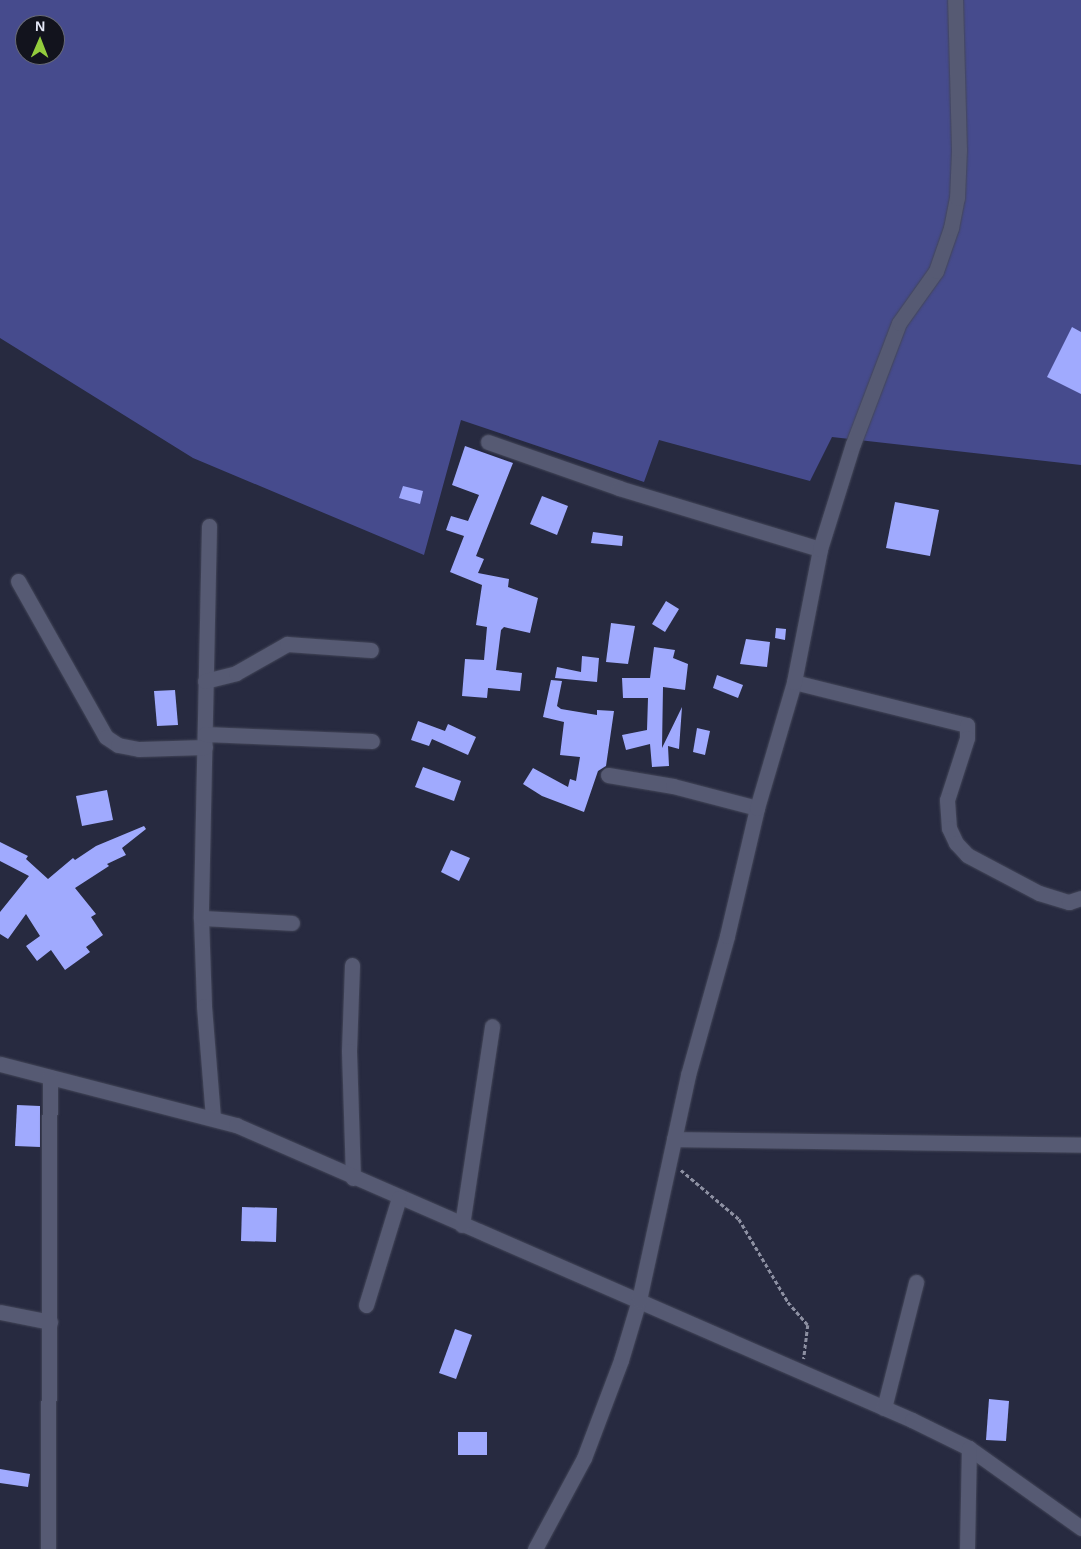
<!DOCTYPE html>
<html>
<head>
<meta charset="utf-8">
<style>
	body { margin:0 }
	#map { position:relative; width:1081px; height:1549px; overflow:hidden; background:#272a40; font-family:Helvetica,sans-serif }
	div>[style] { position:absolute }
	[style*='--x'] { left:calc(var(--x)*1px); top:calc(var(--y)*1px); width:calc(var(--w)*1px); rotate:calc(var(--a)*1deg) }
	.green>* { inset:0; background:#464b8d }
	.building>* { inset:0; background:#a0aafe }
	.path>* { height:2.5px; margin-top:-1.25px; transform-origin:0; background:repeating-linear-gradient(90deg,#8d90a2 0 4px,transparent 0 6.5px) }
	.roads { filter:drop-shadow(0 0 1px #434658) drop-shadow(0 0 1px #434658) }
	.minor>* { height:15px; margin:-7.5px; padding:0 7.5px; transform-origin:7.5px; border-radius:7.5px; background:#565a73 }
	span { translate:-50% -50%; white-space:nowrap; text-align:center; line-height:1.15; -webkit-text-stroke:5px #12131d; paint-order:stroke }
	.north { position:absolute; left:15px; top:15px; width:50px; height:50px; box-sizing:border-box; background:#12131d; border:1px solid #676975; border-radius:50%; rotate:1deg; font-size:14px; font-weight:700; line-height:20px; text-align:center; color:#e6e9f8 }
	.north::after { content:''; display:block; margin:auto; width:18px; height:22px; background:#93cc3d; clip-path:polygon(50% 0,100% 100%,50% 72%,0 100%) }
</style>
</head>
<body>
<div id="map">
	<div class="green">
		<i style="clip-path:polygon(evenodd,0 0,1081px 0,1081px 465px,832px 437px,810px 481px,659px 440px,644px 482px,461px 420px,424px 555px,193px 458px,0 338px,0 0,25px 25px,55px 25px,55px 55px,25px 55px,25px 25px)"></i>
	</div>
	<div class="building">
		<i style="clip-path:polygon(1072px 327px,1081px 332px,1081px 394px,1047px 377px)"></i>
		<i style="clip-path:polygon(465px 446px,513px 463px,476px 556px,484px 559px,478px 573px,509px 579px,508px 587px,538px 598px,530px 633px,504px 627px,501px 630px,496px 670px,522px 673px,520px 691px,488px 688px,487px 698px,462px 696px,465px 659px,484px 660px,487px 627px,476px 625px,482px 585px,450px 572px,464px 536px,446px 530px,451px 516px,468px 521px,479px 495px,452px 485px)"></i>
		<i style="clip-path:polygon(403px 486px,423px 491px,420px 504px,399px 498px)"></i>
		<i style="clip-path:polygon(542px 496px,568px 506px,557px 535px,530px 524px)"></i>
		<i style="clip-path:polygon(895px 502px,939px 510px,930px 556px,886px 548px)"></i>
		<i style="clip-path:polygon(593px 532px,623px 536px,622px 546px,591px 543px)"></i>
		<i style="clip-path:polygon(666px 601px,679px 609px,665px 632px,652px 624px)"></i>
		<i style="clip-path:polygon(611px 623px,635px 626px,628px 664px,606px 662px)"></i>
		<i style="clip-path:polygon(776px 628px,786px 629px,785px 640px,775px 638px)"></i>
		<i style="clip-path:polygon(746px 639px,770px 642px,767px 667px,740px 664px)"></i>
		<i style="clip-path:polygon(654px 647px,675px 650px,673px 658px,688px 664px,685px 690px,663px 687px,662px 748px,682px 707px,679px 749px,668px 746px,669px 766px,652px 767px,650px 744px,626px 750px,622px 735px,647px 730px,648px 698px,623px 698px,622px 678px,650px 678px)"></i>
		<i style="clip-path:polygon(582px 656px,599px 658px,597px 682px,555px 678px,557px 667px,581px 672px)"></i>
		<i style="clip-path:polygon(717px 675px,743px 685px,738px 698px,713px 688px)"></i>
		<i style="clip-path:polygon(551px 680px,562px 681px,557px 706px,561px 709px,597px 715px,597px 710px,614px 711px,606px 766px,598px 771px,584px 812px,542px 796px,523px 784px,533px 768px,568px 787px,570px 779px,576px 781px,580px 757px,560px 755px,564px 722px,543px 717px)"></i>
		<i style="clip-path:polygon(175px 690px,178px 725px,157px 726px,154px 691px)"></i>
		<i style="clip-path:polygon(418px 721px,445px 731px,448px 724px,476px 737px,468px 755px,432px 739px,429px 746px,411px 740px)"></i>
		<i style="clip-path:polygon(697px 728px,710px 731px,705px 755px,693px 752px)"></i>
		<i style="clip-path:polygon(423px 767px,461px 781px,454px 801px,415px 787px)"></i>
		<i style="clip-path:polygon(107px 790px,113px 820px,82px 826px,76px 796px)"></i>
		<i style="clip-path:polygon(144px 826px,146px 829px,122px 848px,126px 855px,107px 864px,109px 866px,75px 888px,96px 914px,91px 917px,103px 935px,86px 947px,90px 952px,65px 970px,51px 950px,37px 961px,26px 946px,40px 936px,26px 914px,8px 939px,0 934px,0 912px,29px 876px,0 861px,0 842px,28px 856px,26px 859px,48px 879px,73px 858px,75px 860px,96px 846px)"></i>
		<i style="clip-path:polygon(451px 850px,470px 858px,459px 881px,441px 872px)"></i>
		<i style="clip-path:polygon(17px 1105px,40px 1106px,40px 1147px,15px 1146px)"></i>
		<i style="clip-path:polygon(242px 1207px,277px 1208px,276px 1242px,241px 1241px)"></i>
		<i style="clip-path:polygon(455px 1329px,472px 1335px,456px 1379px,439px 1373px)"></i>
		<i style="clip-path:polygon(989px 1399px,1009px 1401px,1006px 1441px,986px 1440px)"></i>
		<i style="clip-path:polygon(458px 1432px,487px 1432px,487px 1455px,458px 1455px)"></i>
		<i style="clip-path:polygon(0 1469px,30px 1474px,28px 1487px,0 1483px)"></i>
	</div>
	<div class="path">
		<i style="--x:681;--y:1170;--w:76;--a:40.2"></i>
		<i style="--x:739;--y:1219;--w:96;--a:59.4"></i>
		<i style="--x:788;--y:1302;--w:30;--a:49"></i>
		<i style="--x:808;--y:1325;--w:34;--a:97"></i>
	</div>
	<div class="roads">
		<div class="minor">
			<i style="--x:488;--y:442;--w:139;--a:19.3"></i>
			<i style="--x:619;--y:488;--w:210;--a:16.9"></i>
			<i style="--x:209;--y:526;--w:392;--a:91.2"></i>
			<i style="--x:201;--y:918;--w:88;--a:88"></i>
			<i style="--x:204;--y:1006;--w:112;--a:85.4"></i>
			<i style="--x:18;--y:581;--w:179;--a:60.6"></i>
			<i style="--x:106;--y:737;--w:14;--a:34"></i>
			<i style="--x:118;--y:745;--w:21;--a:11"></i>
			<i style="--x:139;--y:749;--w:66;--a:-1.7"></i>
			<i style="--x:205;--y:681;--w:32;--a:-14"></i>
			<i style="--x:236;--y:673;--w:59;--a:-29.6"></i>
			<i style="--x:287;--y:644;--w:84;--a:4.1"></i>
			<i style="--x:794;--y:682;--w:178;--a:14"></i>
			<i style="--x:967;--y:725;--w:13;--a:90"></i>
			<i style="--x:967;--y:738;--w:65;--a:107.9"></i>
			<i style="--x:947;--y:800;--w:28;--a:86"></i>
			<i style="--x:949;--y:828;--w:17;--a:65"></i>
			<i style="--x:956;--y:843;--w:16;--a:47"></i>
			<i style="--x:967;--y:855;--w:81;--a:27.8"></i>
			<i style="--x:1039;--y:893;--w:31;--a:17"></i>
			<i style="--x:1069;--y:902;--w:13;--a:-18"></i>
			<i style="--x:205;--y:734;--w:167;--a:2.4"></i>
			<i style="--x:608;--y:775;--w:66;--a:9.6"></i>
			<i style="--x:673;--y:786;--w:87;--a:14.7"></i>
			<i style="--x:201;--y:918;--w:91;--a:3.1"></i>
			<i style="--x:352;--y:965;--w:86;--a:92"></i>
			<i style="--x:349;--y:1051;--w:127;--a:88.2"></i>
			<i style="--x:0;--y:1064;--w:244;--a:14.5"></i>
			<i style="--x:236;--y:1125;--w:738;--a:23.58"></i>
			<i style="--x:912;--y:1420;--w:64;--a:26.2"></i>
			<i style="--x:969;--y:1448;--w:138;--a:35.5"></i>
			<i style="--x:674;--y:1139;--w:407;--a:0.8"></i>
			<i style="--x:462;--y:1225;--w:201;--a:-81.4"></i>
			<i style="--x:366;--y:1305;--w:112;--a:-72.9"></i>
			<i style="--x:0;--y:1312;--w:51;--a:11.3"></i>
			<i style="--x:884;--y:1408;--w:130;--a:-75.7"></i>
			<i style="--x:48;--y:1549;--w:472;--a:-89.8"></i>
			<i style="--x:535;--y:1549;--w:103;--a:-61.7"></i>
			<i style="--x:584;--y:1458;--w:105;--a:-69.3"></i>
			<i style="--x:621;--y:1360;--w:63;--a:-73.3"></i>
			<i style="--x:639;--y:1300;--w:230;--a:-77.7"></i>
			<i style="--x:688;--y:1075;--w:144;--a:-74.3"></i>
			<i style="--x:727;--y:936;--w:131;--a:-76.8"></i>
			<i style="--x:757;--y:808;--w:131;--a:-73.6"></i>
			<i style="--x:794;--y:682;--w:136;--a:-78.9"></i>
			<i style="--x:820;--y:549;--w:110;--a:-72.6"></i>
			<i style="--x:853;--y:444;--w:129;--a:-69.2"></i>
			<i style="--x:899;--y:323;--w:64;--a:-54.6"></i>
			<i style="--x:936;--y:271;--w:46;--a:-70.8"></i>
			<i style="--x:951;--y:228;--w:31;--a:-79"></i>
			<i style="--x:957;--y:198;--w:48;--a:-87.6"></i>
			<i style="--x:959;--y:150;--w:150;--a:-91.5"></i>
			<i style="--x:967;--y:1549;--w:101;--a:-88.9"></i>
		</div>
	</div>
	<div class="north">N</div>
</div>
</body>
</html>
